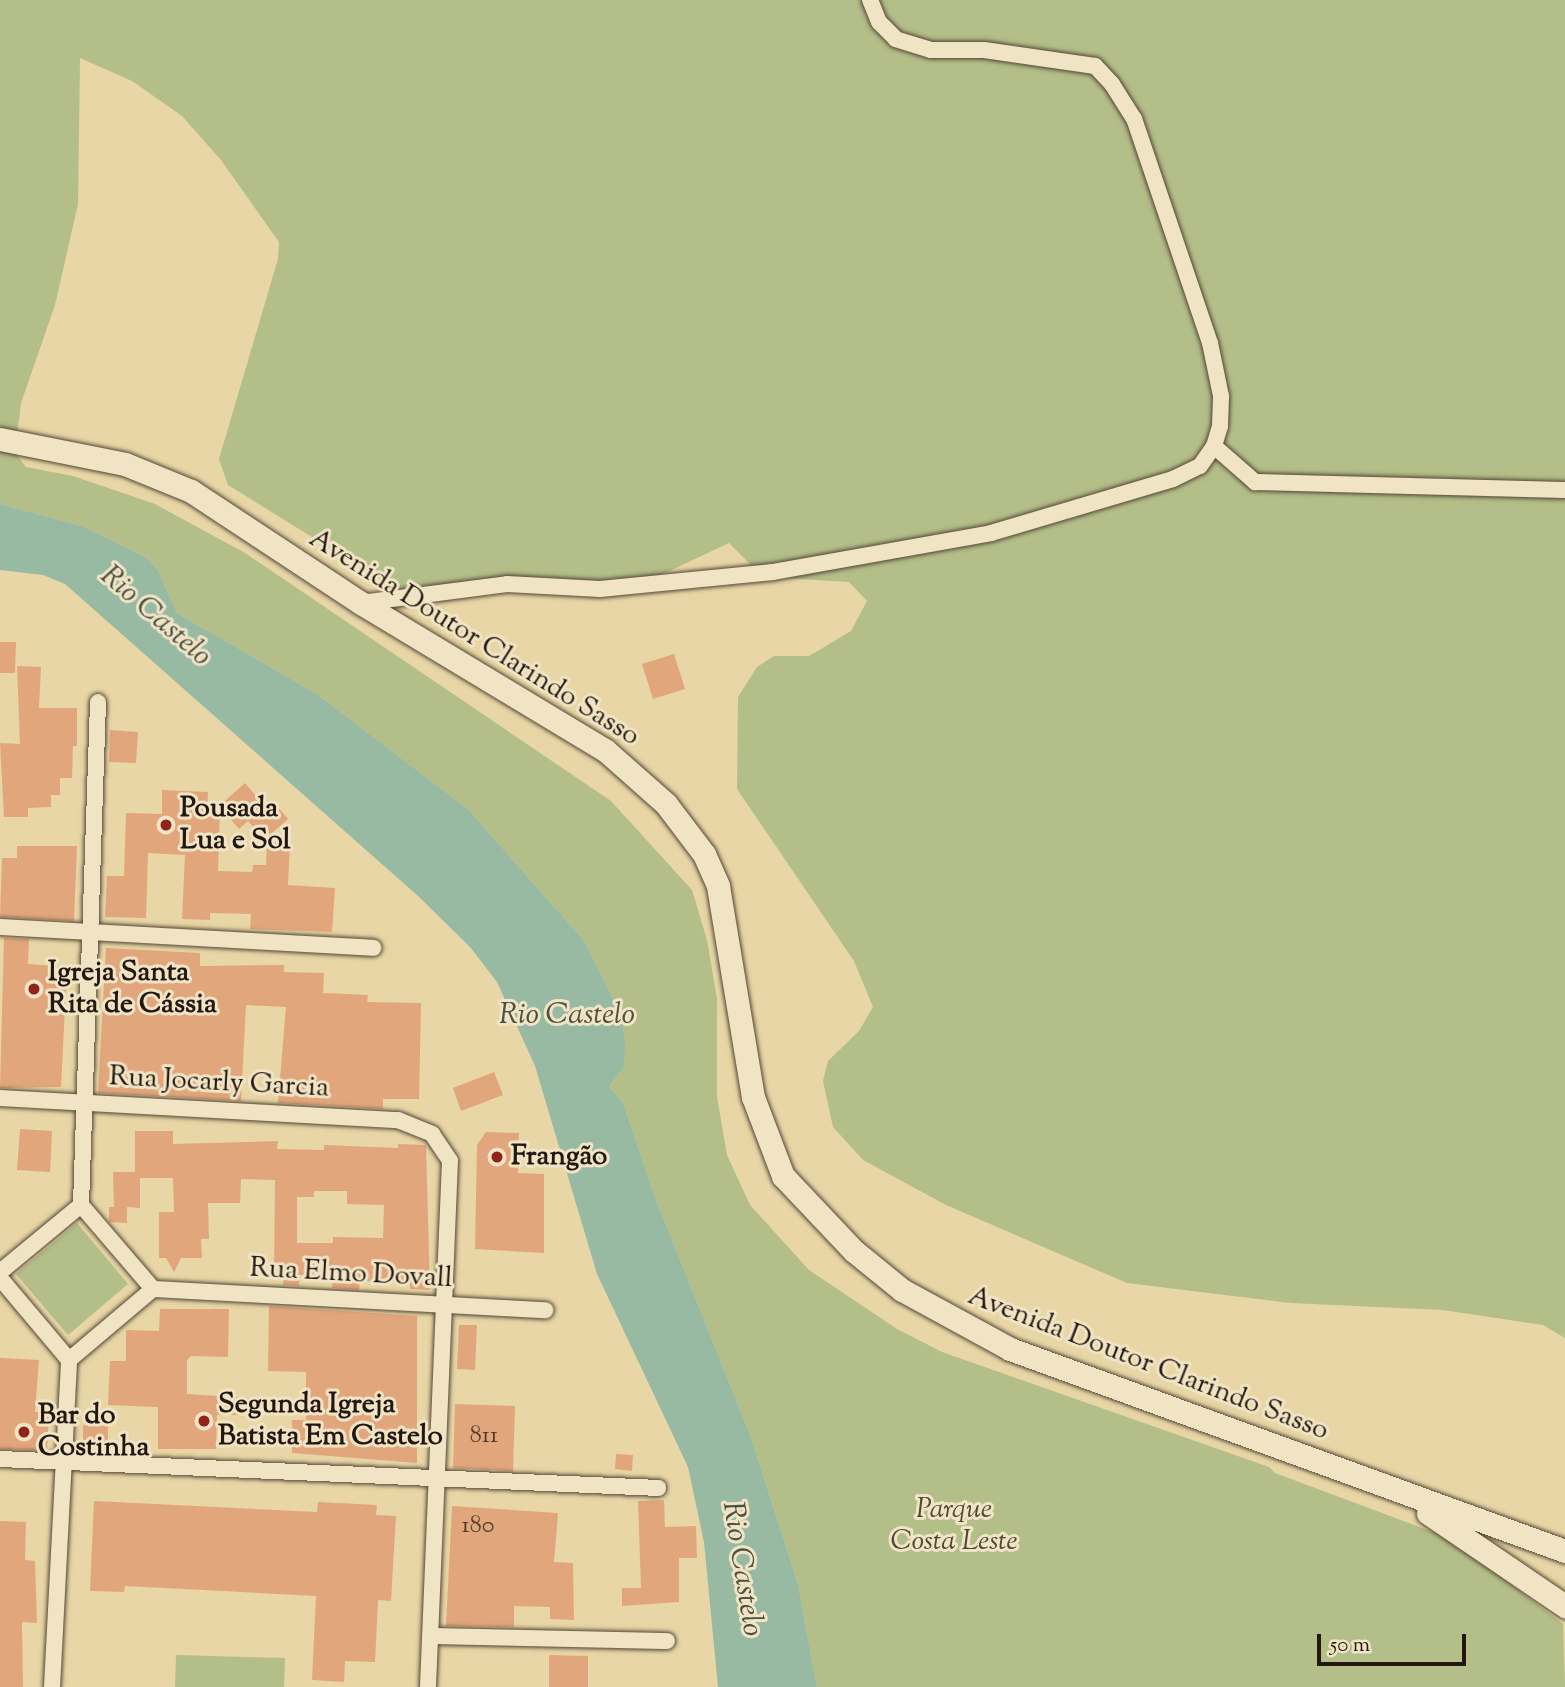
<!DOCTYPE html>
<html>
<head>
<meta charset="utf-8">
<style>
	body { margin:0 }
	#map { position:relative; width:1565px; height:1687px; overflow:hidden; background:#e8d6a6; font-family:"Sorts Mill Goudy",serif }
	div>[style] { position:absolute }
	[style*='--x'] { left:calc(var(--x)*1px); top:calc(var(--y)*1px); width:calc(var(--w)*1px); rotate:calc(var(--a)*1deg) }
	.green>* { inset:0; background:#b3be89 }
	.water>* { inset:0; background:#98baa3 }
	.building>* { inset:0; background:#e2a67c }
	.roads { filter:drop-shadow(0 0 2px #544736) drop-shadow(0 0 2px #544736) }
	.minor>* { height:16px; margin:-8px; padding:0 8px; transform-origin:8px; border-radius:8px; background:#f0e4c5 }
	.secondary>* { height:23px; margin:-11.5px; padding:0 11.5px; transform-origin:11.5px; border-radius:11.5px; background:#f0e4c5 }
	.dots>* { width:19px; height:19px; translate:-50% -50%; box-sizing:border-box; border:4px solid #f0e4c5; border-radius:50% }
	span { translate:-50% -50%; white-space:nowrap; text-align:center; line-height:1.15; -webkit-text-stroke:6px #f0e4c5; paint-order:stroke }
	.number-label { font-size:24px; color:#533b2c }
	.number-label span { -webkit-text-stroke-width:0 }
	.street-label { font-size:28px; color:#231711 }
	.poi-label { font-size:28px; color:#231711; font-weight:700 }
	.left { translate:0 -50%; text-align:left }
	.park-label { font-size:28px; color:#4e4935; font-style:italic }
	.water-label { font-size:30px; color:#4c5044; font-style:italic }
	.scale { position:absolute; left:1317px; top:1634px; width:149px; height:32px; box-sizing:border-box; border:4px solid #231711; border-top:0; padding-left:9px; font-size:21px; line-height:24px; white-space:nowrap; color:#231711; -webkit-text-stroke:5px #f0e4c5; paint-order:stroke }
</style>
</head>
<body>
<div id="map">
	<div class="green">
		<i style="clip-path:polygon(0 0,1565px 0,1565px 1338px,1543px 1325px,1443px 1310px,1290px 1303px,1127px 1283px,946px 1205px,863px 1160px,833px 1127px,823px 1081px,828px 1061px,859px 1031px,873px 1007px,854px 961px,737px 789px,738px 697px,757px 667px,774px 656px,809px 656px,851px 631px,867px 601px,849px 582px,782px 578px,753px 567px,729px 543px,629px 590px,491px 585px,412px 599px,228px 485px,219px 459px,278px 259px,279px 242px,221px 160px,182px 116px,132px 81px,80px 58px,78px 204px,55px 305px,21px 403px,15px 452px,26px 467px,73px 476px,155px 504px,245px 553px,611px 801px,692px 890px,707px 940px,717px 999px,717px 1097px,727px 1155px,750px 1205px,809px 1270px,897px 1329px,942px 1352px,1269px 1467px,1275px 1473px,1449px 1538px,1563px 1624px,1565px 1687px,817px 1687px,798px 1584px,751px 1437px,655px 1197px,623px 1102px,609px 1087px,624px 1067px,620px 1012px,585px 942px,468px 809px,317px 694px,177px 613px,159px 572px,146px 557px,82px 526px,0 504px)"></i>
		<i style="clip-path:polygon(77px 1223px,128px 1284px,68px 1335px,16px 1274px)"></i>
		<i style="clip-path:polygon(176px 1655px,285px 1658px,284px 1687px,175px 1687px)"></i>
	</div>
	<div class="water">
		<i style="clip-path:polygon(0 504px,82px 526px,146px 557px,159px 572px,177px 613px,317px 694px,468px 809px,585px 942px,620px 1012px,625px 1041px,624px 1067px,609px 1087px,623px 1102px,655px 1197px,751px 1437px,798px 1584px,817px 1687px,718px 1687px,704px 1542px,688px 1467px,597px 1274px,535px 1066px,497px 982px,470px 947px,418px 896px,65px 584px,43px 575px,0 570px)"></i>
	</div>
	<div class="building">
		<i style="clip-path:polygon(0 642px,16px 642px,15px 673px,0 673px)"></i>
		<i style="clip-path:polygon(674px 654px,685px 689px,653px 699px,642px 664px)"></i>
		<i style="clip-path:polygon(17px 666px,41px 667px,39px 708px,77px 708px,77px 746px,73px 746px,72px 778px,60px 778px,60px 795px,51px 795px,51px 807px,28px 808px,28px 817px,4px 817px,0 743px,20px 744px)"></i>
		<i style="clip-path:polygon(110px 730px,138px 732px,136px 763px,109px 762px)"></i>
		<i style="clip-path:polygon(245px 783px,265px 806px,272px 800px,288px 819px,264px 840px,248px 821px,239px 829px,220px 807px,218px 871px,252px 872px,253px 865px,266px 865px,267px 842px,290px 843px,288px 885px,335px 888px,332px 932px,250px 929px,251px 914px,210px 913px,210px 920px,182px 919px,185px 855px,148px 853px,146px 918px,105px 917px,107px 876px,124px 876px,126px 813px,162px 814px,162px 790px,208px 792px,207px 817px)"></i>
		<i style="clip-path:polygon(17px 846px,77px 846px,74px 921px,0 917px,2px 858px,17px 858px)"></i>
		<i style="clip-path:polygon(4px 938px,29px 939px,28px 964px,67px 967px,61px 1087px,0 1088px)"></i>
		<i style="clip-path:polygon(106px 948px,200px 953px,200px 966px,284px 965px,284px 972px,324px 973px,323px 993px,368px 995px,367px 1002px,421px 1003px,419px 1099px,383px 1099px,383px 1109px,278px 1103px,286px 1007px,246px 1005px,241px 1101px,98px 1093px)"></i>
		<i style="clip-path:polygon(494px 1072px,503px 1095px,461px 1111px,453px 1088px)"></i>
		<i style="clip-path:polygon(20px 1129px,52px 1131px,50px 1172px,17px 1170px)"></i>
		<i style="clip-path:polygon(evenodd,135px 1131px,173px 1131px,173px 1144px,278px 1141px,277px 1149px,324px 1150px,324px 1145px,398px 1148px,398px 1144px,426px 1145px,430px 1290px,410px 1289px,410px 1282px,360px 1281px,359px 1290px,332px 1288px,333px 1276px,299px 1275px,299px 1286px,283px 1285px,284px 1275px,274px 1275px,275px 1180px,241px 1179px,240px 1203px,208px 1203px,209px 1239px,201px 1239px,202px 1258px,181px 1258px,174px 1272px,166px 1258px,159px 1258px,159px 1212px,174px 1212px,173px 1178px,140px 1178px,140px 1208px,127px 1207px,127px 1223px,109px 1222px,109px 1207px,114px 1207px,113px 1172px,135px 1172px,135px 1131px,314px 1191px,347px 1191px,347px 1204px,384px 1205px,383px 1238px,333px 1237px,333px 1243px,297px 1243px,297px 1197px,314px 1197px,314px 1191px)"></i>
		<i style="clip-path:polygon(486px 1132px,519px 1133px,518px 1173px,544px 1174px,544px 1253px,475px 1249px,477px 1145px)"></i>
		<i style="clip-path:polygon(269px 1306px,417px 1316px,417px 1463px,292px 1453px,292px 1420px,306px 1420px,306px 1372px,268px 1371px)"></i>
		<i style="clip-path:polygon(160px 1309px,229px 1309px,228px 1357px,191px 1356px,187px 1360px,187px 1394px,252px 1398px,251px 1415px,217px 1415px,216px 1449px,158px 1449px,158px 1407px,108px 1405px,110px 1361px,126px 1361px,126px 1330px,159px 1331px)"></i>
		<i style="clip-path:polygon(459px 1325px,477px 1325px,475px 1370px,457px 1369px)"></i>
		<i style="clip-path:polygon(0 1358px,39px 1360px,35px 1412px,49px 1412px,47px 1451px,0 1449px)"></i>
		<i style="clip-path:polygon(455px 1404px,515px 1406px,513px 1471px,453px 1468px)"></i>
		<i style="clip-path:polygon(83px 1425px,108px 1426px,108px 1442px,83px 1441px)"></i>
		<i style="clip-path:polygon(616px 1454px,633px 1455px,632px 1471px,615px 1469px)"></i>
		<i style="clip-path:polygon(664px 1500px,665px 1527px,696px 1526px,697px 1558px,679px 1558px,679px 1602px,622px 1606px,622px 1588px,641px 1588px,638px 1501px)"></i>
		<i style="clip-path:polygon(94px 1501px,317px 1512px,318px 1502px,377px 1505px,376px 1515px,396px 1516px,391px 1601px,378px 1600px,375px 1662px,345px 1661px,344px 1682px,312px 1680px,316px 1596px,125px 1586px,124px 1592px,90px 1591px)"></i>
		<i style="clip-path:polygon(452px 1506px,558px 1513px,554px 1562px,573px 1563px,574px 1620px,550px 1619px,550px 1607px,514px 1606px,514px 1627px,446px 1626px)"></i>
		<i style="clip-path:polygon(0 1521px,26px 1522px,25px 1560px,35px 1561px,37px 1623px,22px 1622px,23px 1687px,0 1687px)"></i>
		<i style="clip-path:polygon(549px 1655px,588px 1656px,588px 1687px,549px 1687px)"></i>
	</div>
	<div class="roads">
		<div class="minor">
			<i style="--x:1214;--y:446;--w:55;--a:41.3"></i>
			<i style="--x:1255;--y:482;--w:310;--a:1.5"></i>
			<i style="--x:361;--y:603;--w:147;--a:-7.4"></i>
			<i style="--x:507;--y:584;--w:93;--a:3.1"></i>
			<i style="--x:600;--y:589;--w:174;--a:-5.6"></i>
			<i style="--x:773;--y:572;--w:221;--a:-10.1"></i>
			<i style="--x:991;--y:533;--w:190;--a:-16.5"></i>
			<i style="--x:1173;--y:479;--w:30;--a:-26"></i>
			<i style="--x:1200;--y:466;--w:24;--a:-55"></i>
			<i style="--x:1214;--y:446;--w:21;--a:-73"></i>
			<i style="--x:1220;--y:426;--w:30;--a:-88"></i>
			<i style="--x:1221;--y:396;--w:54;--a:-101.7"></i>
			<i style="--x:1210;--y:343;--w:237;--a:-108.7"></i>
			<i style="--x:1134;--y:119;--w:41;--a:-122.2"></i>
			<i style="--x:1112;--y:84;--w:25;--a:-133"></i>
			<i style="--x:1095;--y:66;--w:112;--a:-171.8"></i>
			<i style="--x:984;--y:50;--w:53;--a:180"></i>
			<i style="--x:931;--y:50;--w:37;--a:-163"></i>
			<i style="--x:896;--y:39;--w:24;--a:-135"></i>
			<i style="--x:879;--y:22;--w:24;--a:-112"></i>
			<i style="--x:0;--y:927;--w:374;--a:3.2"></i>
			<i style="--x:0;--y:1098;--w:399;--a:3.2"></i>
			<i style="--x:398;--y:1120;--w:37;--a:22"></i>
			<i style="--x:432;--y:1134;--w:32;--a:56"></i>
			<i style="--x:450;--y:1161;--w:526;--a:92.4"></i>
			<i style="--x:81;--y:1205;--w:503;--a:-88.06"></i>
			<i style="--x:0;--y:1272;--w:105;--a:-39.6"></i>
			<i style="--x:81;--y:1205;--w:111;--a:49.4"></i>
			<i style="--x:153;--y:1289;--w:110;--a:139.8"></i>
			<i style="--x:69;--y:1360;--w:107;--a:-130.1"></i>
			<i style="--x:153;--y:1289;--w:393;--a:3.1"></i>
			<i style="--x:0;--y:1459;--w:659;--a:2.52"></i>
			<i style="--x:430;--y:1636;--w:237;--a:1.2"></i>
			<i style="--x:52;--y:1687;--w:327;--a:-87"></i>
		</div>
		<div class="secondary">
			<i style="--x:0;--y:439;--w:127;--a:11.3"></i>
			<i style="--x:125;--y:464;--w:71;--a:22.2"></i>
			<i style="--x:191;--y:491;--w:204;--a:33.4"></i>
			<i style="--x:361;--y:603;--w:285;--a:31.1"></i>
			<i style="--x:605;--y:750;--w:81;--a:41.5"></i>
			<i style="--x:666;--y:804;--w:63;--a:52.8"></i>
			<i style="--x:704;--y:854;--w:35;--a:66"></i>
			<i style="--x:718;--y:886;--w:214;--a:80.6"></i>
			<i style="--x:753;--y:1097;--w:85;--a:69.2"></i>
			<i style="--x:783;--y:1176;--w:103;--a:46.6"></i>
			<i style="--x:854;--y:1251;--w:62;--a:39.1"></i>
			<i style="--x:902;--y:1290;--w:123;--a:28.6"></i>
			<i style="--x:1010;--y:1349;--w:591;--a:20"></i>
			<i style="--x:1428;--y:1513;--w:166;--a:34.2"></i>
		</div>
	</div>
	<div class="dots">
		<i style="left:166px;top:825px;background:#8f2418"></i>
		<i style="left:34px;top:989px;background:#8f2418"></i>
		<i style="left:497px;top:1157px;background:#8f2418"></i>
		<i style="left:204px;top:1421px;background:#8f2418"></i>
		<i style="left:24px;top:1432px;background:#8f2418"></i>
	</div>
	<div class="number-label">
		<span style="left:484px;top:1437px">811</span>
		<span style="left:478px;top:1527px">180</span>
	</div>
	<div class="street-label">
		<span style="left:474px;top:638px;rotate:32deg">Avenida Doutor Clarindo Sasso</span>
		<span style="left:219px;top:1083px;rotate:3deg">Rua Jocarly Garcia</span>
		<span style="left:351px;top:1274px;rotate:3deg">Rua Elmo Dovall</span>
		<span style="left:1148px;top:1364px;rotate:21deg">Avenida Doutor Clarindo Sasso</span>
	</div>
	<div class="poi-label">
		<span class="left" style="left:180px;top:825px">Pousada<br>Lua e Sol</span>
		<span class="left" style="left:48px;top:989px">Igreja Santa<br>Rita de Cássia</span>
		<span class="left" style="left:511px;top:1157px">Frangão</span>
		<span class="left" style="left:218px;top:1421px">Segunda Igreja<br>Batista Em Castelo</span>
		<span class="left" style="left:38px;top:1432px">Bar do<br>Costinha</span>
	</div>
	<div class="park-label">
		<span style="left:954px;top:1526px">Parque<br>Costa Leste</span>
	</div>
	<div class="water-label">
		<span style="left:155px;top:617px;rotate:41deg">Rio Castelo</span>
		<span style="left:567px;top:1016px">Rio Castelo</span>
		<span style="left:741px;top:1569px;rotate:81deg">Rio Castelo</span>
	</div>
	<div class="scale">50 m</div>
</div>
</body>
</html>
